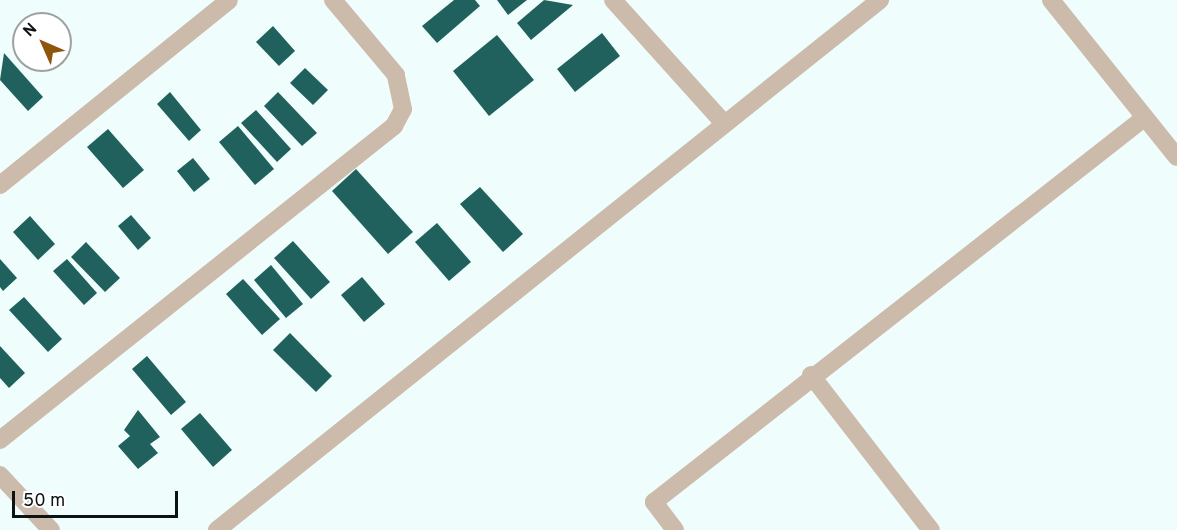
<!DOCTYPE html>
<html>
<head>
<meta charset="utf-8">
<style>
	body { margin:0 }
	#map { position:relative; width:1177px; height:530px; overflow:hidden; background:#effefd; font-family:Overpass,sans-serif }
	div>[style] { position:absolute }
	[style*='--x'] { left:calc(var(--x)*1px); top:calc(var(--y)*1px); width:calc(var(--w)*1px); rotate:calc(var(--a)*1deg) }
	.building>* { inset:0; background:#21615d }
	.street>* { height:18px; margin:-9px; padding:0 9px; transform-origin:9px; border-radius:9px; background:#ccbbab }
	span { translate:-50% -50%; white-space:nowrap; text-align:center; line-height:1.15; -webkit-text-stroke:6px #fff; paint-order:stroke }
	.north { position:absolute; left:12px; top:12px; width:60px; height:60px; box-sizing:border-box; background:#fff; border:2px solid #9ea1a0; border-radius:50%; rotate:315deg; font-size:16px; font-weight:700; line-height:24px; text-align:center; color:#0c1312 }
	.north::after { content:''; display:block; margin:auto; width:21px; height:27px; background:#8e550d; clip-path:polygon(50% 0,100% 100%,50% 72%,0 100%) }
	.scale { position:absolute; left:12px; top:491px; width:166px; height:27px; box-sizing:border-box; border:3px solid #0c1312; border-top:0; padding-left:8px; font-size:18px; line-height:21px; white-space:nowrap; color:#0c1312; -webkit-text-stroke:4px #fff; paint-order:stroke }
</style>
</head>
<body>
<div id="map">
	<div class="building">
		<i style="clip-path:polygon(454px 0,475px 0,480px 6px,437px 43px,422px 26px)"></i>
		<i style="clip-path:polygon(497px 0,527px 0,508px 15px)"></i>
		<i style="clip-path:polygon(544px 0,573px 5px,531px 40px,517px 23px)"></i>
		<i style="clip-path:polygon(273px 26px,295px 51px,279px 66px,256px 42px)"></i>
		<i style="clip-path:polygon(602px 33px,620px 56px,575px 92px,557px 69px)"></i>
		<i style="clip-path:polygon(497px 35px,534px 80px,489px 116px,453px 71px)"></i>
		<i style="clip-path:polygon(4px 53px,43px 97px,28px 111px,0 80px)"></i>
		<i style="clip-path:polygon(305px 68px,328px 90px,313px 105px,290px 83px)"></i>
		<i style="clip-path:polygon(170px 92px,201px 130px,189px 141px,157px 104px)"></i>
		<i style="clip-path:polygon(278px 92px,317px 133px,302px 146px,264px 106px)"></i>
		<i style="clip-path:polygon(256px 110px,291px 149px,277px 162px,241px 123px)"></i>
		<i style="clip-path:polygon(238px 126px,274px 169px,255px 185px,219px 142px)"></i>
		<i style="clip-path:polygon(108px 129px,144px 170px,123px 188px,87px 147px)"></i>
		<i style="clip-path:polygon(193px 158px,210px 179px,194px 192px,177px 171px)"></i>
		<i style="clip-path:polygon(356px 169px,413px 232px,388px 254px,332px 191px)"></i>
		<i style="clip-path:polygon(480px 187px,523px 234px,503px 252px,460px 204px)"></i>
		<i style="clip-path:polygon(131px 215px,151px 238px,138px 250px,118px 226px)"></i>
		<i style="clip-path:polygon(30px 216px,55px 244px,38px 260px,13px 232px)"></i>
		<i style="clip-path:polygon(437px 223px,471px 262px,449px 281px,415px 242px)"></i>
		<i style="clip-path:polygon(293px 241px,330px 282px,311px 299px,274px 258px)"></i>
		<i style="clip-path:polygon(86px 242px,120px 278px,105px 292px,71px 257px)"></i>
		<i style="clip-path:polygon(0 259px,17px 278px,3px 291px,0 287px)"></i>
		<i style="clip-path:polygon(67px 259px,97px 293px,84px 305px,53px 271px)"></i>
		<i style="clip-path:polygon(271px 265px,303px 304px,286px 318px,254px 280px)"></i>
		<i style="clip-path:polygon(362px 277px,385px 304px,364px 322px,341px 295px)"></i>
		<i style="clip-path:polygon(243px 279px,280px 319px,262px 335px,226px 294px)"></i>
		<i style="clip-path:polygon(24px 297px,62px 339px,48px 352px,9px 310px)"></i>
		<i style="clip-path:polygon(290px 333px,332px 376px,316px 392px,273px 350px)"></i>
		<i style="clip-path:polygon(0 346px,25px 373px,9px 388px,0 378px)"></i>
		<i style="clip-path:polygon(147px 356px,186px 402px,171px 415px,132px 369px)"></i>
		<i style="clip-path:polygon(138px 410px,160px 437px,150px 444px,158px 453px,138px 469px,118px 446px,130px 436px,124px 430px)"></i>
		<i style="clip-path:polygon(200px 413px,232px 450px,213px 467px,181px 429px)"></i>
	</div>
	<div class="street">
		<i style="--x:613;--y:0;--w:164;--a:48"></i>
		<i style="--x:1051;--y:0;--w:201;--a:51.3"></i>
		<i style="--x:0;--y:185;--w:294;--a:-38.9"></i>
		<i style="--x:811;--y:375;--w:196;--a:52.3"></i>
		<i style="--x:0;--y:440;--w:504;--a:-38.55"></i>
		<i style="--x:394;--y:126;--w:19;--a:-62"></i>
		<i style="--x:403;--y:109;--w:35;--a:-102"></i>
		<i style="--x:396;--y:75;--w:98;--a:-130"></i>
		<i style="--x:0;--y:475;--w:75;--a:47.2"></i>
		<i style="--x:217;--y:530;--w:849;--a:-38.64"></i>
		<i style="--x:675;--y:530;--w:35;--a:-127"></i>
		<i style="--x:654;--y:502;--w:623;--a:-38.08"></i>
	</div>
	<div class="north">N</div>
	<div class="scale">50 m</div>
</div>
</body>
</html>
